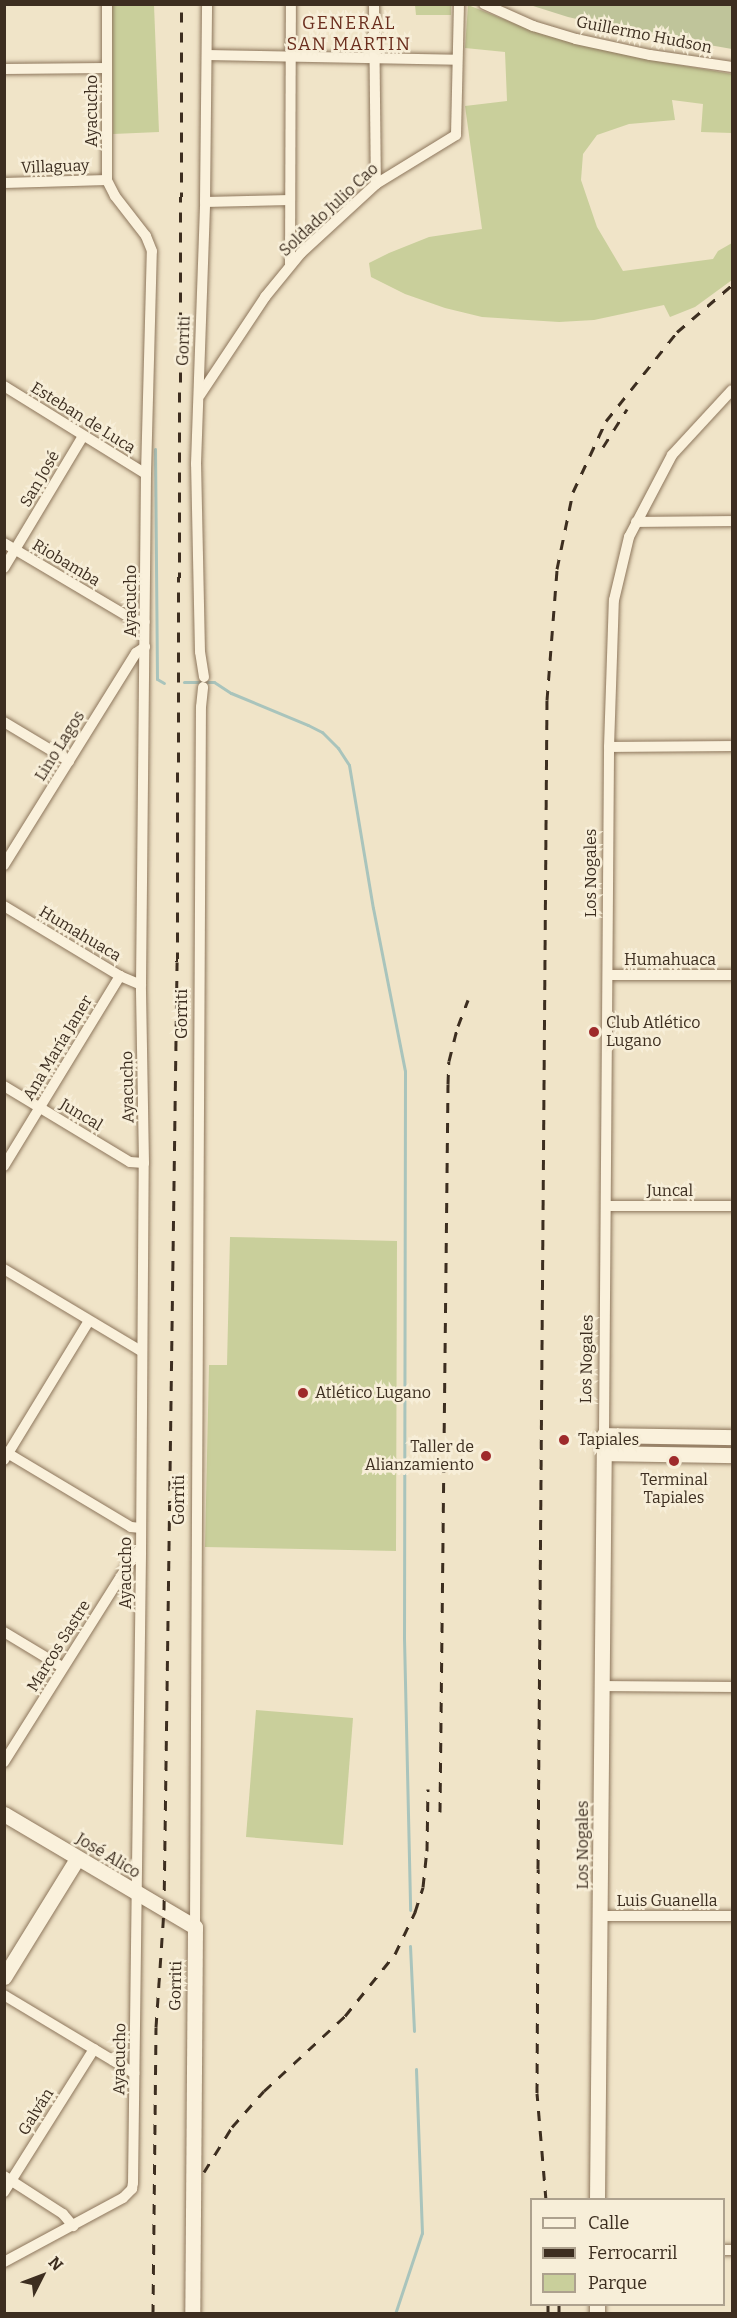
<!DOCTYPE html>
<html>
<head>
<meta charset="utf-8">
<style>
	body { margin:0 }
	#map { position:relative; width:737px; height:2318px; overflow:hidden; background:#f0e4c8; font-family:Bitter,serif }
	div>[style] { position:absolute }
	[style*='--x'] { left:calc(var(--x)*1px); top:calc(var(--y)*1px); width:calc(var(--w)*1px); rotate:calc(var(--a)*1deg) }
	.green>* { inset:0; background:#c9cf9b }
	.cemetery>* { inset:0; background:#bfc49a }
	.stream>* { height:3px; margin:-1.5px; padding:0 1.5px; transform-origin:1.5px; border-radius:1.5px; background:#a9c4bc }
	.roads { filter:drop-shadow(0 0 2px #8d765c) drop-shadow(0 0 2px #8d765c) }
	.street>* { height:10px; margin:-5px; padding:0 5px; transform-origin:5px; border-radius:5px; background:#faf1dc }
	.secondary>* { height:15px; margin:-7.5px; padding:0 7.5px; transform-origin:7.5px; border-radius:7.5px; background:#faf1dc }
	.rail>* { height:3px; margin-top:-1.5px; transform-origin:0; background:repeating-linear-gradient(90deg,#3d2e20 0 10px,transparent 0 20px) }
	.dots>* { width:16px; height:16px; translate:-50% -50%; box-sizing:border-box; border:3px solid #f7eed8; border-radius:50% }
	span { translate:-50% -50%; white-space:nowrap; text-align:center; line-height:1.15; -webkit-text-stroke:5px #f7eed8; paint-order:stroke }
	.street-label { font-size:16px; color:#3d2e20 }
	.poi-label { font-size:16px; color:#3d2e20 }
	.left { translate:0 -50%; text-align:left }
	.right { translate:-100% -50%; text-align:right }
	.neighbourhood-label { font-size:18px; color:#6b2e1e; letter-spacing:1.5px }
	.frame { position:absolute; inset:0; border:6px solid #3d2e20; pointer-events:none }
	.legend { position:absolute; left:530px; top:2198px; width:195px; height:108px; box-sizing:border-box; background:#f7eed8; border:2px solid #ada18e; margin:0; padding:8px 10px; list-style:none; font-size:18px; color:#3d2e20 }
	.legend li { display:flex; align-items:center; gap:12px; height:30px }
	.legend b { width:30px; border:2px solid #ada18e }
	.north { position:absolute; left:12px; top:2246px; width:60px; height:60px; -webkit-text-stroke:4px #f7eed8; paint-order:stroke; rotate:48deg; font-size:16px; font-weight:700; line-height:24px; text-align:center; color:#3d2e20 }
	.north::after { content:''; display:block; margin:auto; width:21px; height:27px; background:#3d2e20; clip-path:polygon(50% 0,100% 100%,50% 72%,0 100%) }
</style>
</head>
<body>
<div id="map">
	<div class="green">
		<i style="clip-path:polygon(112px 5px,154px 5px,159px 132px,113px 134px)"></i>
		<i style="clip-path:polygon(415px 5px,451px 5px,451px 15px,416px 15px)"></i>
		<i style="clip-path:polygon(468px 5px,541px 34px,639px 58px,732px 74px,732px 133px,701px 132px,703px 104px,672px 100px,675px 120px,629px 124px,597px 135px,583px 154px,581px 180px,597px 227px,623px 271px,713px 259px,718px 251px,732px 243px,732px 280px,695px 307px,670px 317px,664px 305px,594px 320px,559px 322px,482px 317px,445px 308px,405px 294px,371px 277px,369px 263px,389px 253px,429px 237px,482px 229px,465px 106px,507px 101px,505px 52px,465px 48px)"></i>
		<i style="clip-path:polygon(230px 1237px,397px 1241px,396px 1551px,205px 1547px,209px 1365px,227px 1365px)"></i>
		<i style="clip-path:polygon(256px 1710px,353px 1718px,343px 1845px,246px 1837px)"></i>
	</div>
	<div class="cemetery">
		<i style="clip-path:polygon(530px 5px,732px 5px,732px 49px,624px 30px,568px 17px)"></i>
	</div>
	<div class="stream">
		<i style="--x:155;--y:449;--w:230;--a:89.5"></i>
		<i style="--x:157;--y:679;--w:8;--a:30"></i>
		<i style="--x:184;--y:682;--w:30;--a:0"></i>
		<i style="--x:214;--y:682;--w:20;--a:33"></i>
		<i style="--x:231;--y:693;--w:83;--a:22.6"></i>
		<i style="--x:308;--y:725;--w:16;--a:27"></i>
		<i style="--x:322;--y:732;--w:23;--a:45"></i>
		<i style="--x:338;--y:748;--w:20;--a:57"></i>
		<i style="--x:349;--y:765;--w:145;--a:80.5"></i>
		<i style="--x:373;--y:908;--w:166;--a:78.9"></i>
		<i style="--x:405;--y:1071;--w:567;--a:90.1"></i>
		<i style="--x:404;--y:1638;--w:272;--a:88.7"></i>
		<i style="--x:410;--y:1946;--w:85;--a:87.3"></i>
		<i style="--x:395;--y:2314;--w:85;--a:-71.6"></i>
		<i style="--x:422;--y:2233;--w:164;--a:-92.1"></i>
	</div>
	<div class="roads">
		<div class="street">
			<i style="--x:374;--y:4;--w:180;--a:89.4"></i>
			<i style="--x:484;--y:4;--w:54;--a:24.2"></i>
			<i style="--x:533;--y:26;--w:45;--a:16.8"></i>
			<i style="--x:576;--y:39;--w:76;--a:12.2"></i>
			<i style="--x:650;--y:55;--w:83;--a:8.3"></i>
			<i style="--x:207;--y:55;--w:250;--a:1.1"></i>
			<i style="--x:4;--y:69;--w:103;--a:-0.6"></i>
			<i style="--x:4;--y:183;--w:103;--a:-1.7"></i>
			<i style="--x:205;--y:202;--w:85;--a:-1.3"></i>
			<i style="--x:290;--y:265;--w:261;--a:-89.8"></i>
			<i style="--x:4;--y:386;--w:167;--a:31.8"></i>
			<i style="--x:200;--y:395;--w:118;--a:-56.4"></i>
			<i style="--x:265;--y:297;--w:57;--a:-50.7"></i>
			<i style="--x:301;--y:253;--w:102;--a:-42.6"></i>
			<i style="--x:376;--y:184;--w:94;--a:-31.5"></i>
			<i style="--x:456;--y:135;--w:131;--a:-88.7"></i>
			<i style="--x:636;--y:522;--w:96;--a:-0.6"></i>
			<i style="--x:4;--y:543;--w:149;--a:30.7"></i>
			<i style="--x:132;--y:619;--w:13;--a:13"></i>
			<i style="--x:4;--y:568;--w:154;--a:-59.1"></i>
			<i style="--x:204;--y:677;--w:25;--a:-99"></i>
			<i style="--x:200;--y:652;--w:188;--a:-91.2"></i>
			<i style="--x:196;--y:464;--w:262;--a:-88"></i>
			<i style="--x:205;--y:202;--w:198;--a:-89.4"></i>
			<i style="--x:4;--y:722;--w:76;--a:31"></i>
			<i style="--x:609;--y:747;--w:123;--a:-0.5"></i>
			<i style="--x:4;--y:865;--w:250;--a:-58.1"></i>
			<i style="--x:136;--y:653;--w:11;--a:-34"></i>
			<i style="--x:4;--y:906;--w:135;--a:31.1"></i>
			<i style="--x:120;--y:976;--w:23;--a:23"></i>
			<i style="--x:608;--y:975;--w:124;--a:0"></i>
			<i style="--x:4;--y:1086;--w:147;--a:31.1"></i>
			<i style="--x:130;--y:1162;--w:14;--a:4"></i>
			<i style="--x:4;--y:1166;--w:223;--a:-58.6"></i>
			<i style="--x:607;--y:1206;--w:125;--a:0"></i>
			<i style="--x:4;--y:1269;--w:160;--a:30.9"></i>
			<i style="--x:604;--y:1435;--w:688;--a:-89.58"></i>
			<i style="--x:609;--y:747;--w:147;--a:-88.1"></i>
			<i style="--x:614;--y:600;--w:65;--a:-76.6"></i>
			<i style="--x:629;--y:537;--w:93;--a:-62.3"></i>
			<i style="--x:672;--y:455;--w:88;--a:-47.3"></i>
			<i style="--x:4;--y:1451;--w:148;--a:30.9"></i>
			<i style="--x:131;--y:1527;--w:10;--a:6"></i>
			<i style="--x:4;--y:1460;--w:163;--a:-58.6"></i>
			<i style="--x:4;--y:1632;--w:68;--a:31.1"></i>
			<i style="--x:602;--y:1686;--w:130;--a:0.4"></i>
			<i style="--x:4;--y:1762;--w:240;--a:-57.8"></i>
			<i style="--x:132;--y:1559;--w:14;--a:-51"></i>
			<i style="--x:601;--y:1916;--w:131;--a:0"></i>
			<i style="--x:195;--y:1927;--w:1220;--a:-89.72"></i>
			<i style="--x:201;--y:707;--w:20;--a:-84"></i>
			<i style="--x:4;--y:1995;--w:152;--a:31"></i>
			<i style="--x:4;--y:2176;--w:70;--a:32.8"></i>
			<i style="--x:63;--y:2214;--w:16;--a:50"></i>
			<i style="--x:4;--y:2192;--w:169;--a:-57.8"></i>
			<i style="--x:724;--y:2250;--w:8;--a:0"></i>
			<i style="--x:4;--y:2262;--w:135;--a:-28.3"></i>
			<i style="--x:123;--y:2198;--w:13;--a:-45"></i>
			<i style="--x:132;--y:2189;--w:6;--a:-81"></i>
			<i style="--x:133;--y:2183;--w:630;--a:-89.27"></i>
			<i style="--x:141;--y:1553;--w:390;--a:-89.6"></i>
			<i style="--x:144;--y:1163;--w:178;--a:-91"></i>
			<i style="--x:141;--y:985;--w:511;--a:-89.44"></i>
			<i style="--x:146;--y:474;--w:223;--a:-88.5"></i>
			<i style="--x:152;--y:251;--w:16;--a:-112"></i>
			<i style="--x:146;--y:236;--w:51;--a:-127.8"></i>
			<i style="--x:115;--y:196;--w:18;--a:-117"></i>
			<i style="--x:107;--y:180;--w:176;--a:-90"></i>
		</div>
		<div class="secondary">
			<i style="--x:604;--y:1453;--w:128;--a:0.9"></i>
			<i style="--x:4;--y:1814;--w:222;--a:30.6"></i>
			<i style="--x:195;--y:1927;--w:387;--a:90.4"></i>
			<i style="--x:4;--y:1977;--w:139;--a:-58.3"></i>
			<i style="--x:597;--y:2200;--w:765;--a:-89.48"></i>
			<i style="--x:604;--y:1435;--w:128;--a:0.9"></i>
			<i style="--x:597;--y:2314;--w:10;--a:-90"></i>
		</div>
	</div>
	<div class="rail">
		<i style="--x:603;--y:447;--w:45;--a:-57.7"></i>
		<i style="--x:440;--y:1812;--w:728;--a:-89.37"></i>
		<i style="--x:448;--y:1084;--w:23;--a:-88"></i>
		<i style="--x:449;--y:1061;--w:36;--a:-76"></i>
		<i style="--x:458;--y:1026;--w:28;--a:-69"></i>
		<i style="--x:204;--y:2172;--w:53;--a:-58.1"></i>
		<i style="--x:232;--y:2127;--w:48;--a:-48.4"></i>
		<i style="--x:264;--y:2091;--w:110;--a:-42.8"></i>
		<i style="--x:345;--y:2016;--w:80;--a:-51.1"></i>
		<i style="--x:395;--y:1954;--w:47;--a:-64.5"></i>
		<i style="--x:415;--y:1912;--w:26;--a:-72"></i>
		<i style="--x:423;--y:1887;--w:36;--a:-84"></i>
		<i style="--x:427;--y:1851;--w:62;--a:-89.1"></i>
		<i style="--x:546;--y:2200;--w:107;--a:-94.8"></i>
		<i style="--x:537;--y:2093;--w:224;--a:-89.7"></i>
		<i style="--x:538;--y:1869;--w:1169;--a:-89.56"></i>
		<i style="--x:547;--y:700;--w:131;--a:-85.6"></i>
		<i style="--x:557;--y:569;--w:79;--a:-78.3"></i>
		<i style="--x:573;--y:492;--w:78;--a:-65.1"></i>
		<i style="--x:606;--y:421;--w:114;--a:-51.4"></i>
		<i style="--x:677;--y:332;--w:72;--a:-40.5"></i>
		<i style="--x:548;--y:2304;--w:10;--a:90"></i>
		<i style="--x:559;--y:2304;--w:10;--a:90"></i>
		<i style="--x:153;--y:2314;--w:287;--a:-89.4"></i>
		<i style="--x:156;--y:2027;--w:117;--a:-86.1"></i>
		<i style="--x:164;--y:1910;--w:948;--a:-89.21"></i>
		<i style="--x:177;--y:962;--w:958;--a:-89.7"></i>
	</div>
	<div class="dots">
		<i style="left:594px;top:1032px;background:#9e2a2b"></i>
		<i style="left:303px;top:1393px;background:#9e2a2b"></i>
		<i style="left:564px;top:1440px;background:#9e2a2b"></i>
		<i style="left:486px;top:1456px;background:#9e2a2b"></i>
		<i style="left:674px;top:1461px;background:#9e2a2b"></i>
	</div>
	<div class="street-label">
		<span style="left:644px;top:35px;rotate:11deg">Guillermo Hudson</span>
		<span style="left:92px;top:111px;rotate:-90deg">Ayacucho</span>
		<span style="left:55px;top:167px;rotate:-2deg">Villaguay</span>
		<span style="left:329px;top:210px;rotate:-43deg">Soldado Julio Cao</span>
		<span style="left:184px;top:341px;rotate:-88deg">Gorriti</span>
		<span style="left:83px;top:418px;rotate:32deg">Esteban de Luca</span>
		<span style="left:40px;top:479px;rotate:-60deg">San José</span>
		<span style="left:66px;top:563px;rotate:31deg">Riobamba</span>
		<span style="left:131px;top:601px;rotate:-90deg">Ayacucho</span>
		<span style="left:60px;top:746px;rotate:-58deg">Lino Lagos</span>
		<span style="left:591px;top:873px;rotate:-90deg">Los Nogales</span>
		<span style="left:80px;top:934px;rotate:31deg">Humahuaca</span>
		<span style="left:670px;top:960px">Humahuaca</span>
		<span style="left:182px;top:1014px;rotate:-90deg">Gorriti</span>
		<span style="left:58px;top:1048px;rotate:-59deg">Ana María Janer</span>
		<span style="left:128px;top:1087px;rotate:-91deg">Ayacucho</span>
		<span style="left:81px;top:1115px;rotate:31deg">Juncal</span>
		<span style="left:670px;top:1191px">Juncal</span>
		<span style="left:587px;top:1359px;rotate:-89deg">Los Nogales</span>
		<span style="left:179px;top:1500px;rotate:-90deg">Gorriti</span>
		<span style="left:126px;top:1573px;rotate:-90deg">Ayacucho</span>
		<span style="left:59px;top:1646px;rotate:-58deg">Marcos Sastre</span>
		<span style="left:583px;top:1845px;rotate:-90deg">Los Nogales</span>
		<span style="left:108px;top:1856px;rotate:31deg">José Alico</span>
		<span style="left:667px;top:1901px">Luis Guanella</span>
		<span style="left:176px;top:1986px;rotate:-89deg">Gorriti</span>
		<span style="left:120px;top:2059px;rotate:-89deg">Ayacucho</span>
		<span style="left:36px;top:2112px;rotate:-58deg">Galván</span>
	</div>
	<div class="poi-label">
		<span class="left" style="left:606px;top:1032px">Club Atlético<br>Lugano</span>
		<span class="left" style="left:315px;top:1393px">Atlético Lugano</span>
		<span class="left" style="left:578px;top:1440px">Tapiales</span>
		<span class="right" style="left:474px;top:1456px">Taller de<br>Alianzamiento</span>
		<span style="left:674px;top:1489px">Terminal<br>Tapiales</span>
	</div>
	<div class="neighbourhood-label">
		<span style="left:349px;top:34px">GENERAL<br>SAN MARTIN</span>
	</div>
	<div class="frame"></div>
	<ul class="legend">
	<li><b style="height:8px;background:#faf1dc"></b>Calle</li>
	<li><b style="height:8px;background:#3d2e20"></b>Ferrocarril</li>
	<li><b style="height:16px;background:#c9cf9b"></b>Parque</li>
	</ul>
	<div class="north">N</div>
</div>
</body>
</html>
